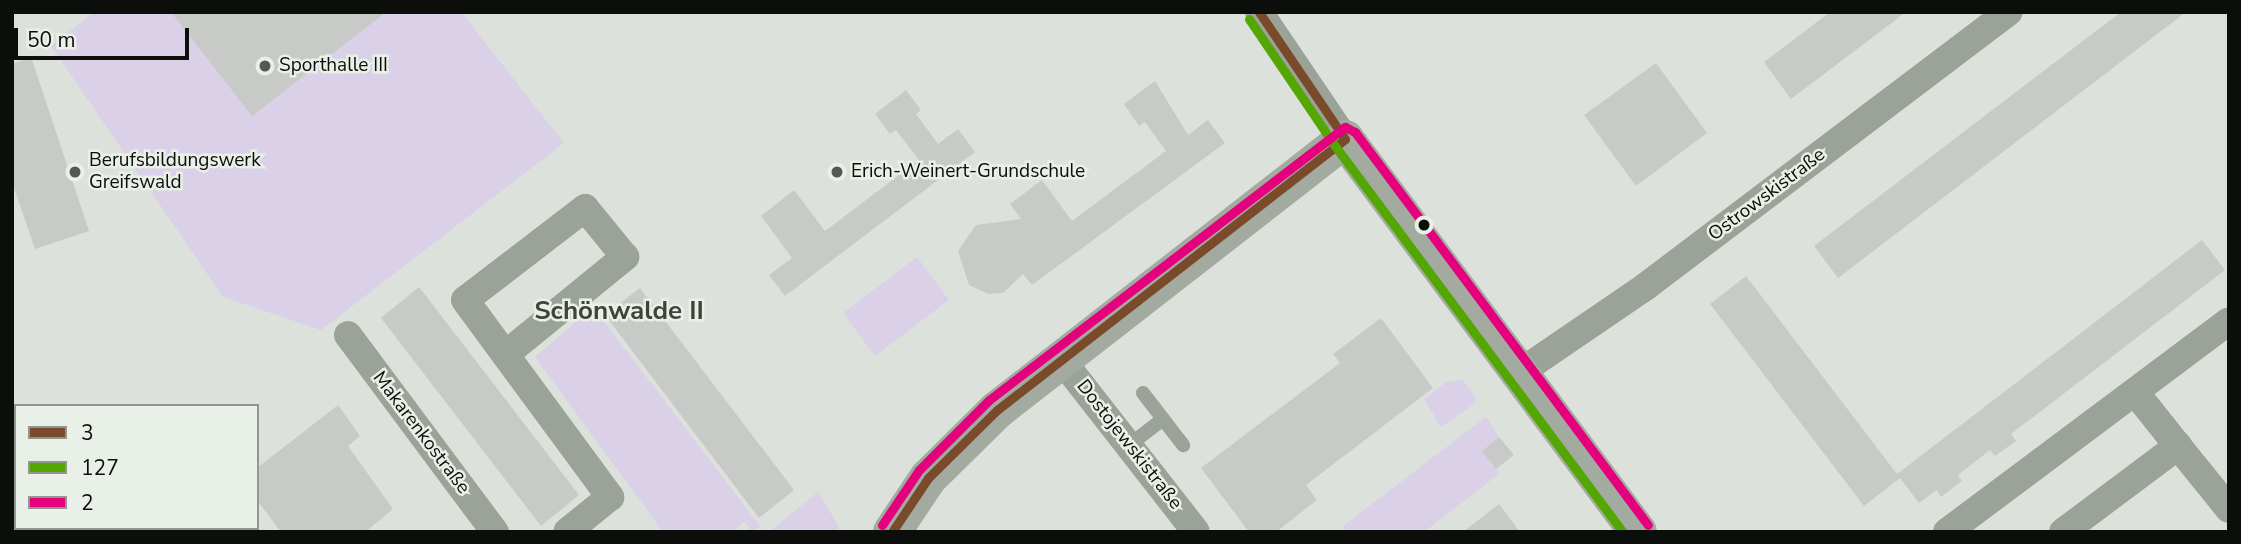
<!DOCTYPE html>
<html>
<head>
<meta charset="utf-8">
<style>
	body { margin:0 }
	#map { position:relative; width:2241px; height:544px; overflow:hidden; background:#dde1dc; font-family:"Nunito Sans",sans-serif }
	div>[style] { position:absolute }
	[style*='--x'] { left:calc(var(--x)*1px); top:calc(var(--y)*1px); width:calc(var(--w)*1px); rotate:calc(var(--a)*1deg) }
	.green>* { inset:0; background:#dad0e7 }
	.building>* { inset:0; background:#c7cac7 }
	.lane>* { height:14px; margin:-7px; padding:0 7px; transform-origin:7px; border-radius:7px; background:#9ba297 }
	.street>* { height:28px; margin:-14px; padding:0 14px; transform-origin:14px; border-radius:14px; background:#9ba297 }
	.secondary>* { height:38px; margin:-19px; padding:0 19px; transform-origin:19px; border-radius:19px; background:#a3aba0 }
	.bus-1>* { height:9px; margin:-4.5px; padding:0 4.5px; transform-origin:4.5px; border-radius:4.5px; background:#7a4b2a }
	.bus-2>* { height:9px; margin:-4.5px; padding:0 4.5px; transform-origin:4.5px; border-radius:4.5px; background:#54a602 }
	.bus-3>* { height:9px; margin:-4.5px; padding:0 4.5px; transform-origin:4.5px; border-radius:4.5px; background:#e5007d }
	.dots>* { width:19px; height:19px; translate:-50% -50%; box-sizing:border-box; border:4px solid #e9f0e7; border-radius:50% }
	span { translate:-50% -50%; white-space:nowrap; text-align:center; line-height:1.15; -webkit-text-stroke:5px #e9f0e7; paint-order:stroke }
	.poi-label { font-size:19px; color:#0c0e0b }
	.left { translate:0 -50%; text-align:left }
	.street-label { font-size:19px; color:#0c0e0b }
	.district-label { font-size:26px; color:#3e433c; font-weight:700 }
	.frame { position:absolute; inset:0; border:14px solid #0c0e0b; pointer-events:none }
	.legend { position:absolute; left:14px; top:404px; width:245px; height:126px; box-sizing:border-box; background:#e9f0e7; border:2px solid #91968f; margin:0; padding:9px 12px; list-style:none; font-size:21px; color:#0c0e0b }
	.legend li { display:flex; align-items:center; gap:14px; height:35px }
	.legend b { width:35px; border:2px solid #91968f }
	.scale { position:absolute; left:14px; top:28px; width:175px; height:32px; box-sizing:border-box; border:4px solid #0c0e0b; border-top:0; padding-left:9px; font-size:21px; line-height:24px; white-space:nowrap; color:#0c0e0b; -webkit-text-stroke:5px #e9f0e7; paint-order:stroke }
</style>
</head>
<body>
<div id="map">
	<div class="green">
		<i style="clip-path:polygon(94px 12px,461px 12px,564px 143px,321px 330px,223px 297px,51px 46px)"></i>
		<i style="clip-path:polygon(917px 257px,949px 300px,875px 356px,843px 313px)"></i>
		<i style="clip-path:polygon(593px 307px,760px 526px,753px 532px,744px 522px,732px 532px,663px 532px,535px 357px)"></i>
		<i style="clip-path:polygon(1463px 380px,1476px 398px,1473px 405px,1441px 427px,1424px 399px,1446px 382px)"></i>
		<i style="clip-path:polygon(1486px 417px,1499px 437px,1482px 451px,1500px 473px,1424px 532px,1343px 532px,1344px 525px)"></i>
		<i style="clip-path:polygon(818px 492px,839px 527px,836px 532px,769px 532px)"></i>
	</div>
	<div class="building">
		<i style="clip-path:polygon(171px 12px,386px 12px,252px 116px)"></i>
		<i style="clip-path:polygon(1830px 12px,1906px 12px,1791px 99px,1764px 62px)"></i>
		<i style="clip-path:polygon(2121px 12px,2186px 12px,1838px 278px,1814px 246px)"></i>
		<i style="clip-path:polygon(31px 57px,89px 231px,35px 249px,12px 182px,12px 64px)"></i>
		<i style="clip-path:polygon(1656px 63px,1707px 133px,1636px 186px,1584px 115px)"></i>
		<i style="clip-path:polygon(1155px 81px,1188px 135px,1208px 120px,1225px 143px,1032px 285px,1023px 274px,1003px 293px,988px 294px,969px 285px,958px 251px,976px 225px,1021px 219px,1010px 204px,1042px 180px,1072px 221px,1166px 151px,1145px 122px,1139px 126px,1124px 104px)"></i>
		<i style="clip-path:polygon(906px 90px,921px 110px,916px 114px,938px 144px,958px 129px,975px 152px,785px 296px,769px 275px,792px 258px,761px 216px,794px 190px,825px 231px,919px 160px,896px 130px,890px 134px,875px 114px)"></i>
		<i style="clip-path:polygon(2202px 240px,2225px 270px,2011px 434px,2016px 441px,1995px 456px,1990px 450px,1958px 475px,1962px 481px,1941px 497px,1937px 490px,1919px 503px,1900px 478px,1864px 506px,1710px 304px,1746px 276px,1897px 474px)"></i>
		<i style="clip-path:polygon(419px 287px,579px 495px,541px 526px,381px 318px)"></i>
		<i style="clip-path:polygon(640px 288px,794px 490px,759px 518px,605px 315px)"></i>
		<i style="clip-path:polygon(1381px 318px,1433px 388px,1306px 485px,1317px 500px,1276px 532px,1249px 532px,1201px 468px,1340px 363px,1333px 354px)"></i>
		<i style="clip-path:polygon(338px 405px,360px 436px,348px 446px,393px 509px,365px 532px,281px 532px,257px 500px,257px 468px)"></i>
		<i style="clip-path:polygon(1499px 437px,1514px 455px,1496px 469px,1482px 451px)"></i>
		<i style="clip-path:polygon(1499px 504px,1520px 532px,1463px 532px)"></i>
	</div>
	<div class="lane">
		<i style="--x:1143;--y:393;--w:66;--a:52.4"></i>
		<i style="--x:1128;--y:446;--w:44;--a:-37.6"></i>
	</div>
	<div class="street">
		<i style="--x:1259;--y:12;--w:153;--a:55.9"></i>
		<i style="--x:348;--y:335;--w:246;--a:53.3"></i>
		<i style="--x:506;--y:354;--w:154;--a:-39.2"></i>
		<i style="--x:625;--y:257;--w:63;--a:-129.2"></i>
		<i style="--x:585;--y:208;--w:151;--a:142.5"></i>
		<i style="--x:465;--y:300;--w:245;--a:53.6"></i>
		<i style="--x:610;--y:497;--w:55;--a:140.9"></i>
		<i style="--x:1061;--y:359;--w:219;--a:52"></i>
		<i style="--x:1522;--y:371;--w:149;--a:-34.3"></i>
		<i style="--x:1645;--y:287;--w:456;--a:-37.1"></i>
		<i style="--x:2135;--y:392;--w:69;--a:51.5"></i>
		<i style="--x:1947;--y:532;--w:352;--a:-36.8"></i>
		<i style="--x:2063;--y:532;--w:144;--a:-36.8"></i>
		<i style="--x:2178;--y:446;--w:81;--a:51"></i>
	</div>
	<div class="secondary">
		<i style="--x:892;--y:532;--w:65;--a:-56.3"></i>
		<i style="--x:928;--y:478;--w:97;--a:-44.6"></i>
		<i style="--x:997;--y:410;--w:441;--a:-37.9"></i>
		<i style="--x:1345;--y:139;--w:490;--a:53.3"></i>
	</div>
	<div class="bus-1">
		<i style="--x:1259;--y:12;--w:153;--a:55.9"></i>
		<i style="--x:892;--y:532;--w:65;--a:-56.3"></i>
		<i style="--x:928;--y:478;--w:97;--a:-44.6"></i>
		<i style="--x:997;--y:410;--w:441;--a:-37.9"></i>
	</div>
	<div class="bus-2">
		<i style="--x:1249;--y:19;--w:153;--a:55.9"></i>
		<i style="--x:1335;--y:146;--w:482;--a:53.3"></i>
	</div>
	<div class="bus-3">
		<i style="--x:882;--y:525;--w:66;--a:-56.1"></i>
		<i style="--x:919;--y:470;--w:99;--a:-45"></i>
		<i style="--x:989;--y:400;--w:449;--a:-37.5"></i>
		<i style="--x:1345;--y:127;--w:11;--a:27"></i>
		<i style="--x:1355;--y:132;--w:490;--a:53.3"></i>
	</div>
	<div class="dots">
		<i style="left:265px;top:66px;background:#555854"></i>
		<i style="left:75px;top:172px;background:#555854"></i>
		<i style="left:837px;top:172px;background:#555854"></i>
		<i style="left:1424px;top:225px;background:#0c0e0b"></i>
	</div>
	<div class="poi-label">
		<span class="left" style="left:279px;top:66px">Sporthalle III</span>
		<span class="left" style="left:89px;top:172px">Berufsbildungswerk<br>Greifswald</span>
		<span class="left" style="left:851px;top:172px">Erich-Weinert-Grundschule</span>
	</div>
	<div class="street-label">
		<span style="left:1767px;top:195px;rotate:-37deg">Ostrowskistraße</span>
		<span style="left:421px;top:433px;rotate:53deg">Makarenkostraße</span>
		<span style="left:1129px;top:445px;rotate:52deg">Dostojewskistraße</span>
	</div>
	<div class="district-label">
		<span style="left:619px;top:311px">Schönwalde II</span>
	</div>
	<div class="frame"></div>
	<ul class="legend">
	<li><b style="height:9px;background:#7a4b2a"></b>3</li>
	<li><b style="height:9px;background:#54a602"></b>127</li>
	<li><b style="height:9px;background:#e5007d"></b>2</li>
	</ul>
	<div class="scale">50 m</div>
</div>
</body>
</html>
